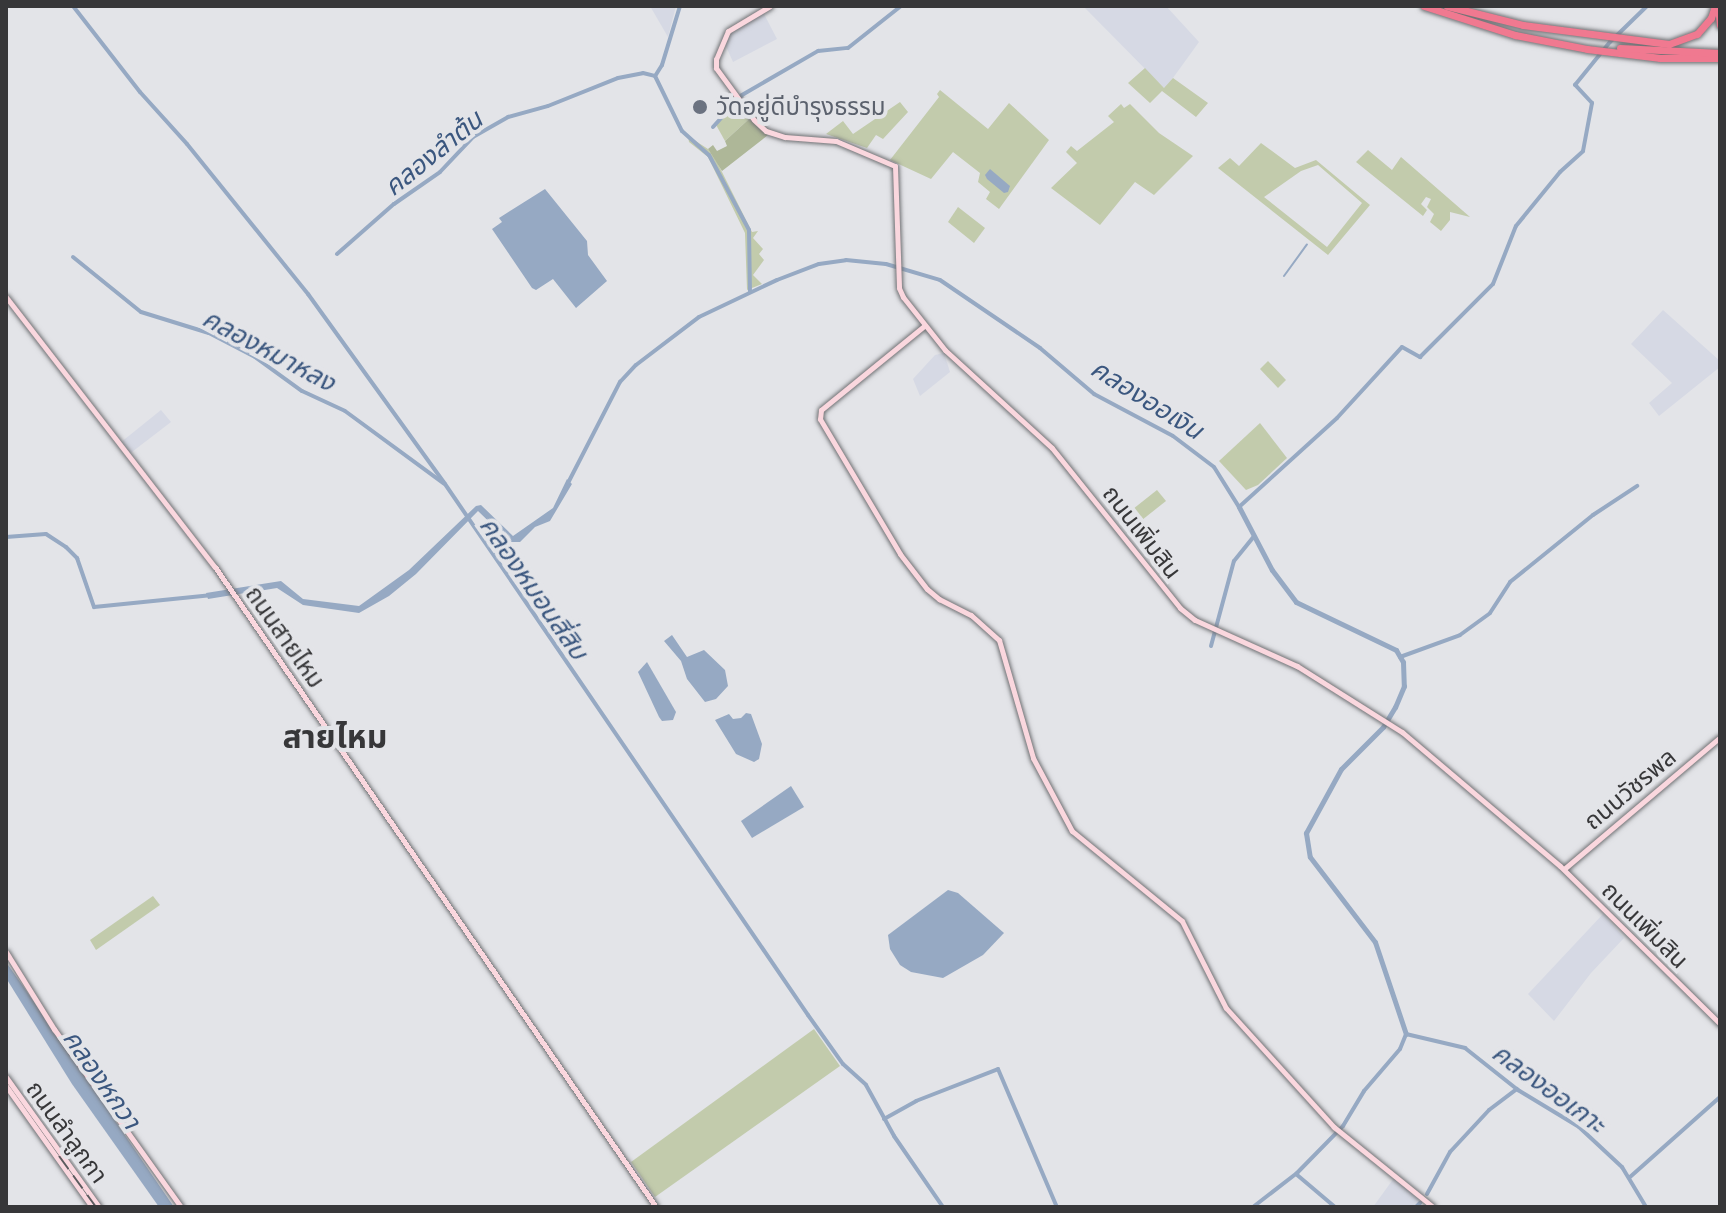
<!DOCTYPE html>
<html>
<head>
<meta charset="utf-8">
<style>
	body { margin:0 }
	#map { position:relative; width:1726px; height:1213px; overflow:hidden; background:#e3e4e8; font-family:"Archivo Narrow","Noto Sans Thai",sans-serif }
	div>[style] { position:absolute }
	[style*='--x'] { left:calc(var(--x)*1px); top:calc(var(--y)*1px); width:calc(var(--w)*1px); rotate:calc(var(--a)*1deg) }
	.built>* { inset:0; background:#d6d9e4 }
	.green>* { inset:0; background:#c2cbac }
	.forest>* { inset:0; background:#aeb798 }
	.water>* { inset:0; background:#96a9c3 }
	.stream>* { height:2px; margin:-1px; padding:0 1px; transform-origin:1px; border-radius:1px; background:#96a9c3 }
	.canal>* { height:4px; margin:-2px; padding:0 2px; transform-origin:2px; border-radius:2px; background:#96a9c3 }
	.river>* { height:5px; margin:-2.5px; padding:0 2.5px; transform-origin:2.5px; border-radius:2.5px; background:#96a9c3 }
	.roads { filter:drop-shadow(0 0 2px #717275) drop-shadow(0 0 2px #717275) }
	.secondary>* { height:5px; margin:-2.5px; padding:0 2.5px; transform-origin:2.5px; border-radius:2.5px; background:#fad7de }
	.highway>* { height:7px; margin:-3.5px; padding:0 3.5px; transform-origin:3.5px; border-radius:3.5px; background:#f07990 }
	.rail>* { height:2px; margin-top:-1px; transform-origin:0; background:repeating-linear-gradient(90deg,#5b5b5e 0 16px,transparent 0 24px) }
	.dots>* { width:22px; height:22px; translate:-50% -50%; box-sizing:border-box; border:4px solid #e3e4e8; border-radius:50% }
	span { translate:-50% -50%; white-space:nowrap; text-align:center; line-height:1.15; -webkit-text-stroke:8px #e3e4e8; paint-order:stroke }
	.worship-label { font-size:24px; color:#5b616d }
	.left { translate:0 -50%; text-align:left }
	.street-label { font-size:24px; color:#373739 }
	.water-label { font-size:26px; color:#3b577f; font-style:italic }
	.district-label { font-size:32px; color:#373739; font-weight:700 }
	.frame { position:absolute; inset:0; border:8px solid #373739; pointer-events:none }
</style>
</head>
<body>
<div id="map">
	<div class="built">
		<i style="clip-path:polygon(650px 6px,676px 6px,668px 37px)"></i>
		<i style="clip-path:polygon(1083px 6px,1166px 6px,1199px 42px,1165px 89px)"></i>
		<i style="clip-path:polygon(763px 12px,777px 39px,733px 62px,725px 44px,729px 34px)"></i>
		<i style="clip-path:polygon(1663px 310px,1720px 361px,1720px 367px,1659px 416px,1649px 403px,1672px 383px,1631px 344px)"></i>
		<i style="clip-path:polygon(944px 353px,950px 372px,920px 396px,913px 379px,935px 355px)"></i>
		<i style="clip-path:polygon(161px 410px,171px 422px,128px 455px,120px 443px)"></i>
		<i style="clip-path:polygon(1603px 914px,1624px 938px,1591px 973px,1554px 1021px,1528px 994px)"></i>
		<i style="clip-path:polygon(1394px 1178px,1420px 1200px,1414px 1207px,1373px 1207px)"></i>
	</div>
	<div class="green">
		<i style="clip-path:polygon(1145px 68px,1164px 88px,1173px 78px,1208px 103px,1196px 117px,1162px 91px,1150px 103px,1128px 83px)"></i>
		<i style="clip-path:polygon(940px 90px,988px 129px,1009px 103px,1049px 140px,999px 209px,986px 199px,990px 192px,978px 182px,980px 173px,953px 152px,931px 179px,890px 160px,939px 97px,937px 94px)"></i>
		<i style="clip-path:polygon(734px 100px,749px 119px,725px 141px,715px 123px)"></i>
		<i style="clip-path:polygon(900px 102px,908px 112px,883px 139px,876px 135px,867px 148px,826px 134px,843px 121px,853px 134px)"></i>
		<i style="clip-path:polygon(1121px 104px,1124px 108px,1130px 104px,1159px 133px,1193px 156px,1154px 195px,1135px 182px,1100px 225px,1051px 188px,1077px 163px,1066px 152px,1071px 146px,1077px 151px,1114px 122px,1108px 116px)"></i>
		<i style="clip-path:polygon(688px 136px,708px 149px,718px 164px,752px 232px,758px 231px,753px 238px,763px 249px,759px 254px,764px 260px,753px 275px,762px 284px,747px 290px,745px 233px,708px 157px,689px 142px)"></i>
		<i style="clip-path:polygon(evenodd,1261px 143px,1295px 168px,1316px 160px,1370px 205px,1328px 255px,1218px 168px,1230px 158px,1239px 166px,1261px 143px,1318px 165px,1362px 203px,1327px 247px,1264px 197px,1301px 171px,1318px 165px)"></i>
		<i style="clip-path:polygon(1368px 150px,1392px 170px,1401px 157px,1470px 217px,1450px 212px,1450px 220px,1441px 231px,1430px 222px,1434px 214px,1427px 207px,1431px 199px,1426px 197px,1421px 204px,1427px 210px,1423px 216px,1356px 162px)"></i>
		<i style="clip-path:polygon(958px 207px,985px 228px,974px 243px,948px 222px)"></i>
		<i style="clip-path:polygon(1268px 361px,1286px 380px,1278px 388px,1260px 369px)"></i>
		<i style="clip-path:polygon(1260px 423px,1287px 458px,1258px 485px,1246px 490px,1219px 461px)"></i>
		<i style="clip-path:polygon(1157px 490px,1166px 501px,1142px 520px,1133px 509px)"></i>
		<i style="clip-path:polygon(153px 896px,160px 905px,96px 950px,90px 940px)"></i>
		<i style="clip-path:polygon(814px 1029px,840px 1066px,655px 1197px,631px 1162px)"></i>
	</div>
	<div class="forest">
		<i style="clip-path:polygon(749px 119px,768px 135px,722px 171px,708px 149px,713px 145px,717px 151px,727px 146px,725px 141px)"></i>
	</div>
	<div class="water">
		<i style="clip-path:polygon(990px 169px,1010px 186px,1008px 192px,1004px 193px,987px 179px,985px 175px)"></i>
		<i style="clip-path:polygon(545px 189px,587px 241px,588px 255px,607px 281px,576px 308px,553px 279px,536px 290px,532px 288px,492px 229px,502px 222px,499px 218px)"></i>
		<i style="clip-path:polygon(567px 479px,572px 484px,550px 521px,535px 527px,520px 542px,510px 542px,478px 511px,416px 574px,389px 596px,359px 613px,303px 605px,277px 588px,208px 599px,206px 593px,281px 581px,303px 599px,359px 606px,409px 570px,476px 506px,481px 505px,513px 536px,553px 508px)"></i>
		<i style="clip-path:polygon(672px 635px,687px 657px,704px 650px,725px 670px,728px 686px,716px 699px,705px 702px,687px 679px,681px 661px,664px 641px)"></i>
		<i style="clip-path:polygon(647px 662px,676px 712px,673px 720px,662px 721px,659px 717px,638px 672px)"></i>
		<i style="clip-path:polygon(746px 713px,751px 714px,762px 744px,759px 759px,754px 762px,736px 754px,715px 720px,729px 714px,733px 719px,741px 718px)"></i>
		<i style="clip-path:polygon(791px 786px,804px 807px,752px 838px,741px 821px)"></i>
		<i style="clip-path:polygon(948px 890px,958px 893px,1004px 933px,983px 955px,943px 978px,911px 972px,900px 965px,890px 949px,888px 935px)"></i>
		<i style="clip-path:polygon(6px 962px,23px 986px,174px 1207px,159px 1207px,72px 1084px,6px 978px)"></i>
	</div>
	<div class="stream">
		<i style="--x:1284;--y:276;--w:39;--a:-54"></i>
	</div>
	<div class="canal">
		<i style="--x:73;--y:6;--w:109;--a:52.1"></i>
		<i style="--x:140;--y:92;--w:70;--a:47.9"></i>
		<i style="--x:187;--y:144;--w:193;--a:51.1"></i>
		<i style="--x:308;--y:294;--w:234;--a:54.2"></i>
		<i style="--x:445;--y:484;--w:643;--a:55.64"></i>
		<i style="--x:808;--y:1015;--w:60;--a:54.5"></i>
		<i style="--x:843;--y:1064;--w:31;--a:42"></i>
		<i style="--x:866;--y:1085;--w:58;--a:61.2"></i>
		<i style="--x:894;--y:1136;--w:86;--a:55.4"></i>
		<i style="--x:680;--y:6;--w:62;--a:107"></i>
		<i style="--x:662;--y:65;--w:13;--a:122"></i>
		<i style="--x:655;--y:76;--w:61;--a:63.9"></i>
		<i style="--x:682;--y:131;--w:36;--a:42"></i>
		<i style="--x:709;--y:155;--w:85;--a:61.9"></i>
		<i style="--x:749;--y:230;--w:62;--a:89.1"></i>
		<i style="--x:713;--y:127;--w:43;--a:-47.8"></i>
		<i style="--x:742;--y:95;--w:88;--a:-30.1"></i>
		<i style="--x:818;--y:51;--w:30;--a:-6"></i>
		<i style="--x:848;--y:48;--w:68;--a:-38.4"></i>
		<i style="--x:337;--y:254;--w:76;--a:-41.3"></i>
		<i style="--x:394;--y:204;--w:56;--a:-34.8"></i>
		<i style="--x:440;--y:172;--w:48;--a:-46.7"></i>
		<i style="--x:473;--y:137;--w:40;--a:-29.7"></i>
		<i style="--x:508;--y:117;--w:41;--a:-15.4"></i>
		<i style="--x:548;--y:106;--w:75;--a:-21.8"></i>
		<i style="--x:618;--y:78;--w:25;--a:-11"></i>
		<i style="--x:643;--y:73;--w:12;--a:14"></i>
		<i style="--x:73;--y:257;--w:87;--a:39"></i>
		<i style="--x:141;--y:312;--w:71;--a:17.2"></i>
		<i style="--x:209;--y:333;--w:52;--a:27.6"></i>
		<i style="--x:255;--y:357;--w:58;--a:35.9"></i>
		<i style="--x:302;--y:391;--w:47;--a:24.9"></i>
		<i style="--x:345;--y:411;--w:122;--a:36.3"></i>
		<i style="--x:568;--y:483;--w:114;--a:-62.8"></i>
		<i style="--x:620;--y:382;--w:23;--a:-47"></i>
		<i style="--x:636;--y:365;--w:79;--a:-37.3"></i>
		<i style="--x:699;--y:317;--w:86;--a:-25.4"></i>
		<i style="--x:777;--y:280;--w:45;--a:-20.9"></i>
		<i style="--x:819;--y:264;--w:27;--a:-8"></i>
		<i style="--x:846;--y:260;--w:40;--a:5.7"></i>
		<i style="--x:886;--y:264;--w:56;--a:16.5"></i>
		<i style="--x:940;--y:280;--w:121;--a:34.2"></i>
		<i style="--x:1040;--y:348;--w:71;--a:40.4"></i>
		<i style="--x:1094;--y:394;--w:89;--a:28"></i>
		<i style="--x:1173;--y:436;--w:51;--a:37.1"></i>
		<i style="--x:1214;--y:467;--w:47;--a:58"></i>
		<i style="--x:1239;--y:507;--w:132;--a:-42.2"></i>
		<i style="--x:1337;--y:418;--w:96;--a:-47.5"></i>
		<i style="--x:1402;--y:347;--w:21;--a:29"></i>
		<i style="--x:1420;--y:357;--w:103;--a:-45"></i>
		<i style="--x:1493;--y:284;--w:62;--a:-68.4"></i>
		<i style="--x:1516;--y:226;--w:70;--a:-50.8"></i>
		<i style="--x:1560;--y:172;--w:31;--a:-42"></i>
		<i style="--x:1583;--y:151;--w:49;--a:-79.4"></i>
		<i style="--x:1592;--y:103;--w:25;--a:-133"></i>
		<i style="--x:1575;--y:85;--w:55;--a:-50.9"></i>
		<i style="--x:1610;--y:42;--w:52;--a:-44.2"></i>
		<i style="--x:6;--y:537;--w:40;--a:-4.3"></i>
		<i style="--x:46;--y:534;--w:24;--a:33"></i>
		<i style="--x:66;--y:547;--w:16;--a:45"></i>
		<i style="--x:77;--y:558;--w:52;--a:70.9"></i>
		<i style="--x:94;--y:607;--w:119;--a:-5.8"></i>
		<i style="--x:1211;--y:646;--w:88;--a:-74.9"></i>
		<i style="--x:1234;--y:561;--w:32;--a:-51"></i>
		<i style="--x:1400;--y:657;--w:64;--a:-20.1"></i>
		<i style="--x:1460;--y:635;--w:37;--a:-36"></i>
		<i style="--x:1490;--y:613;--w:37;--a:-57"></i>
		<i style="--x:1510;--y:582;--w:107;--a:-38.9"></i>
		<i style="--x:1593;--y:515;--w:53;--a:-33.4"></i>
		<i style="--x:884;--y:1119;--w:37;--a:-29"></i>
		<i style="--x:916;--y:1101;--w:88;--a:-21.3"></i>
		<i style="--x:998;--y:1069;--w:150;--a:66.9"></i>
		<i style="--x:1296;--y:1174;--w:51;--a:40.2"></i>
		<i style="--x:1630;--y:1177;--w:120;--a:-41.6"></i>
		<i style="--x:1427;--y:1194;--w:48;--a:-61.3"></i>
		<i style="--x:1450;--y:1152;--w:57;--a:-47.1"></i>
		<i style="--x:1489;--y:1110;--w:35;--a:-37"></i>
		<i style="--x:1253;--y:1207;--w:56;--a:-37.7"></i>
		<i style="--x:1297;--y:1173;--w:66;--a:-45.6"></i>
		<i style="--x:1343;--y:1126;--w:41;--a:-59"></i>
		<i style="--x:1364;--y:1091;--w:55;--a:-49.4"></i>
		<i style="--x:1400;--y:1049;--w:16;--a:-68"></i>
		<i style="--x:1406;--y:1034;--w:61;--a:13.3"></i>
		<i style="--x:1465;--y:1048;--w:68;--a:38.4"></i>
		<i style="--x:1518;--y:1090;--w:71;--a:31.2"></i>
		<i style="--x:1579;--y:1127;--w:59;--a:42.9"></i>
		<i style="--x:1622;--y:1167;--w:47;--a:59"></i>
		<i style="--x:1416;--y:1207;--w:6;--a:-45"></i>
	</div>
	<div class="river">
		<i style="--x:1239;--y:507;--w:71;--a:62.4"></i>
		<i style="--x:1272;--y:570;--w:40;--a:53"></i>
		<i style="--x:1296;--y:602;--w:111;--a:25.6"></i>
		<i style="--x:1396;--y:650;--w:14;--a:60"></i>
		<i style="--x:1403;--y:662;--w:24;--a:88"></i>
		<i style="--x:1404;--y:686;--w:23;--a:113"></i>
		<i style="--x:1395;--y:707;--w:23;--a:121"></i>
		<i style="--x:1383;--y:727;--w:59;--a:135"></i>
		<i style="--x:1341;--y:769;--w:73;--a:118.7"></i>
		<i style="--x:1306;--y:833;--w:24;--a:81"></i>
		<i style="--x:1310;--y:857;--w:107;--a:52.6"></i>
		<i style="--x:1375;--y:942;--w:97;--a:71.4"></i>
	</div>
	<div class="roads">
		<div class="secondary">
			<i style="--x:770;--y:6;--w:49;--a:149.2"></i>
			<i style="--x:728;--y:31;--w:30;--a:113"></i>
			<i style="--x:716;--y:59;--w:9;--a:90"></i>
			<i style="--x:716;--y:68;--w:64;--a:53.8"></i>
			<i style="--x:754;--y:120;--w:16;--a:43"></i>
			<i style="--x:766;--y:131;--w:20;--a:18"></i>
			<i style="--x:785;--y:137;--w:51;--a:4.5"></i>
			<i style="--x:836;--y:141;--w:64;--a:23"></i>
			<i style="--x:895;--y:166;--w:122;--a:88.1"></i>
			<i style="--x:899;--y:288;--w:10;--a:66"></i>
			<i style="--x:903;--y:297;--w:68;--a:51.6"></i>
			<i style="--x:945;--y:350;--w:145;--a:42.5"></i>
			<i style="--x:1052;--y:448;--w:205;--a:51.3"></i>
			<i style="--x:1180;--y:608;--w:19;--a:39"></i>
			<i style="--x:1195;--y:620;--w:112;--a:24.3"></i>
			<i style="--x:1297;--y:666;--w:124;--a:32.2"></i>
			<i style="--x:1402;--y:732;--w:207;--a:40.3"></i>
			<i style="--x:1560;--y:866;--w:225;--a:44.6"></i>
			<i style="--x:6;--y:297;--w:341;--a:52.3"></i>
			<i style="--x:215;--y:567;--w:777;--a:55.43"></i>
			<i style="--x:924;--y:326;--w:133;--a:140.8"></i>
			<i style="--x:821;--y:410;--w:9;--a:96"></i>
			<i style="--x:820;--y:419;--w:157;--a:59.3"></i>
			<i style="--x:900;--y:554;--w:44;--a:52.4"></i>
			<i style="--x:927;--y:589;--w:16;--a:40"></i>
			<i style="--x:939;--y:599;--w:36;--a:27"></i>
			<i style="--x:971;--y:615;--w:38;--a:42"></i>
			<i style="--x:999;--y:640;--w:123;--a:73.9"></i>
			<i style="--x:1033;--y:758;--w:83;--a:61.9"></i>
			<i style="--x:1072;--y:831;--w:142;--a:39.3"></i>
			<i style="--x:1182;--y:921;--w:97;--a:63.2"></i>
			<i style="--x:1226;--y:1008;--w:161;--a:47.8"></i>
			<i style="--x:1334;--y:1127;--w:127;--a:38.9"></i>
			<i style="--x:1564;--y:869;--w:204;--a:-40.2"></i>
			<i style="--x:6;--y:952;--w:91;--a:58.1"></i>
			<i style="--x:54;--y:1029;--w:219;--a:54.5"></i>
			<i style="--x:6;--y:1077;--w:160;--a:54.4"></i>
			<i style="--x:6;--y:1086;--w:148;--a:54.6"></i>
		</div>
		<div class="highway">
			<i style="--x:1424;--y:6;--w:96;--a:17.7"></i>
			<i style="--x:1515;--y:35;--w:73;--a:11"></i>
			<i style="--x:1587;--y:49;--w:74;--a:7"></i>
			<i style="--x:1660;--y:58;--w:60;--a:0"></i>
			<i style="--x:1447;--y:6;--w:78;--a:14"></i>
			<i style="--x:1523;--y:25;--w:147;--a:7.4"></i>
			<i style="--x:1669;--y:44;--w:30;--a:-20"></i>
			<i style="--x:1697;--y:34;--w:21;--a:-49"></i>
			<i style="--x:1711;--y:18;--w:13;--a:-72"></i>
			<i style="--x:1718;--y:6;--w:19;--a:84"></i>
			<i style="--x:1620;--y:48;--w:100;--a:2.9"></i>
		</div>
	</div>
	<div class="rail">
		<i style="--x:59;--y:1156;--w:63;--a:54"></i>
	</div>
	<div class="dots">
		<i style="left:700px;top:107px;background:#6b7280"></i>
	</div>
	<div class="worship-label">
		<span class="left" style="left:716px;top:107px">วัดอยู่ดีบำรุงธรรม</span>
	</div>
	<div class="street-label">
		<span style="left:1142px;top:532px;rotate:52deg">ถนนเพิ่มสิน</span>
		<span style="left:285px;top:637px;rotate:55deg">ถนนสายไหม</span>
		<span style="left:1630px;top:789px;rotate:-40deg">ถนนวัชรพล</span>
		<span style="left:1645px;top:925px;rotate:45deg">ถนนเพิ่มสิน</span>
		<span style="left:67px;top:1132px;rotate:54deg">ถนนลำลูกกา</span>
	</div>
	<div class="water-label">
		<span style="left:433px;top:153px;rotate:-39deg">คลองลำต้น</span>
		<span style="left:269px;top:350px;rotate:28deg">คลองหมาหลง</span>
		<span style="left:1147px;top:399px;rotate:32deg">คลองออเงิน</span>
		<span style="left:534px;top:588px;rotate:55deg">คลองหมอนสี่สิบ</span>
		<span style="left:102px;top:1079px;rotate:55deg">คลองหกวา</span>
		<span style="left:1549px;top:1088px;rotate:36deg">คลองออเกาะ</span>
	</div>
	<div class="district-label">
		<span style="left:335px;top:737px">สายไหม</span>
	</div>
	<div class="frame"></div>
</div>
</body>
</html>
